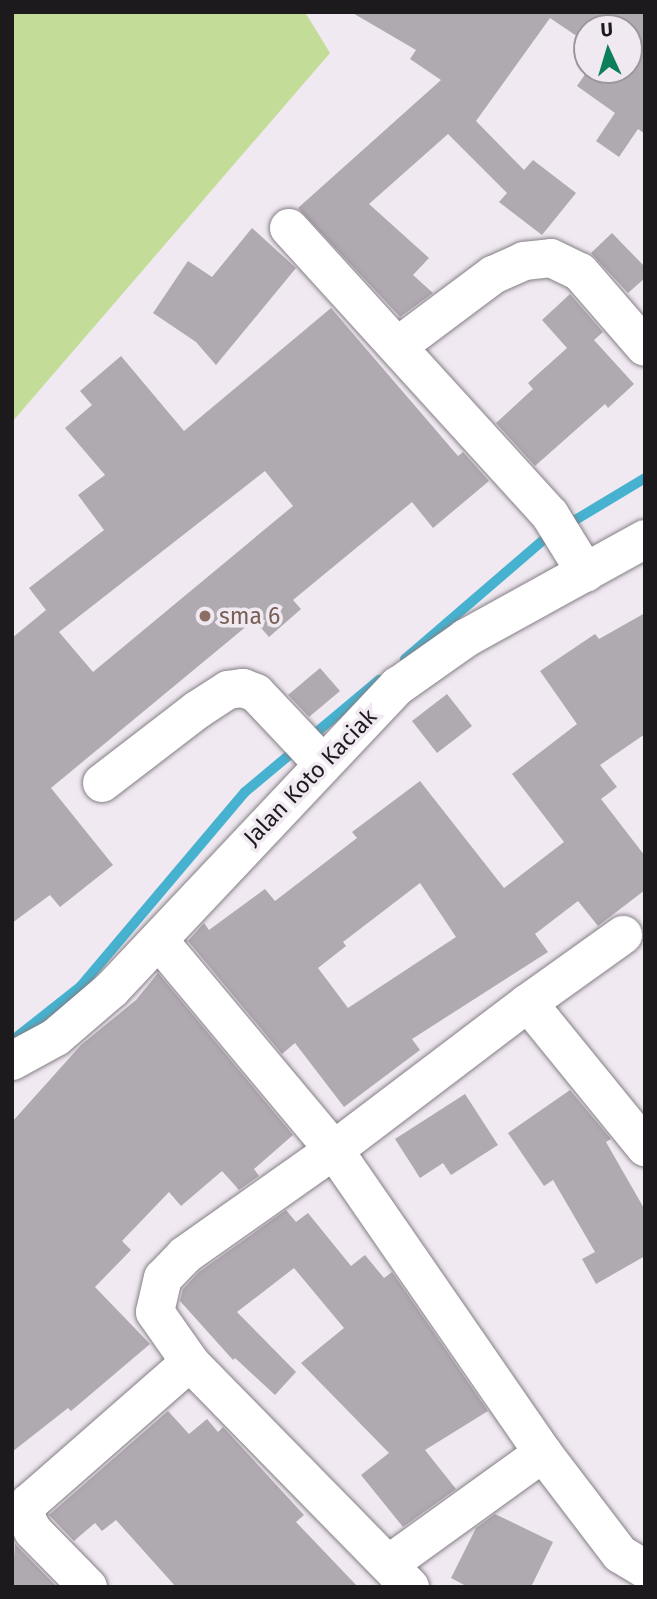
<!DOCTYPE html>
<html>
<head>
<meta charset="utf-8">
<style>
	body { margin:0 }
	#map { position:relative; width:657px; height:1599px; overflow:hidden; background:#f0e9f1; font-family:"Fira Sans",sans-serif }
	div>[style] { position:absolute }
	[style*='--x'] { left:calc(var(--x)*1px); top:calc(var(--y)*1px); width:calc(var(--w)*1px); rotate:calc(var(--a)*1deg) }
	.green>* { inset:0; background:#c3dd99 }
	.stream>* { height:10px; margin:-5px; padding:0 5px; transform-origin:5px; border-radius:5px; background:#46b2cf }
	.building>* { inset:0; background:#afa9b0 }
	.roads { filter:drop-shadow(0 0 2px #847f85) drop-shadow(0 0 2px #847f85) }
	.minor>* { height:38px; margin:-19px; padding:0 19px; transform-origin:19px; border-radius:19px; background:#fff }
	.dots>* { width:19px; height:19px; translate:-50% -50%; box-sizing:border-box; border:4px solid #f0e9f1; border-radius:50% }
	span { translate:-50% -50%; white-space:nowrap; text-align:center; line-height:1.15; -webkit-text-stroke:7px #f0e9f1; paint-order:stroke }
	.education-label { font-size:23px; color:#785e54 }
	.left { translate:0 -50%; text-align:left }
	.street-label { font-size:23px; color:#1d1a1d }
	.frame { position:absolute; inset:0; border:14px solid #1d1a1d; pointer-events:none }
	.north { position:absolute; left:573px; top:14px; width:70px; height:70px; box-sizing:border-box; background:#f0e9f1; border:2px solid #9c969c; border-radius:50%; rotate:356deg; font-size:19px; font-weight:700; line-height:28px; text-align:center; color:#1d1a1d }
	.north::after { content:''; display:block; margin:auto; width:24px; height:32px; background:#0c7e5a; clip-path:polygon(50% 0,100% 100%,50% 72%,0 100%) }
</style>
</head>
<body>
<div id="map">
	<div class="green">
		<i style="clip-path:polygon(12px 12px,305px 12px,330px 53px,12px 422px)"></i>
	</div>
	<div class="stream">
		<i style="--x:405;--y:659;--w:187;--a:-40.7"></i>
		<i style="--x:547;--y:537;--w:114;--a:-31"></i>
		<i style="--x:18;--y:1036;--w:80;--a:-38.4"></i>
		<i style="--x:81;--y:986;--w:254;--a:-49.8"></i>
		<i style="--x:245;--y:792;--w:175;--a:-39.9"></i>
	</div>
	<div class="building">
		<i style="clip-path:polygon(351px 12px,645px 12px,645px 134px,638px 129px,619px 157px,596px 141px,615px 113px,577px 86px,588px 70px,629px 70px,629px 28px,587px 28px,587px 43px,550px 18px,476px 121px,524px 170px,533px 160px,576px 193px,542px 235px,499px 202px,507px 193px,448px 134px,369px 204px,429px 258px,413px 275px,433px 293px,400px 317px,298px 208px,441px 80px,410px 59px,416px 50px)"></i>
		<i style="clip-path:polygon(252px 228px,296px 268px,216px 365px,196px 342px,153px 313px,188px 261px,212px 277px)"></i>
		<i style="clip-path:polygon(612px 233px,645px 267px,645px 278px,628px 293px,591px 253px)"></i>
		<i style="clip-path:polygon(570px 294px,603px 332px,594px 340px,634px 384px,608px 408px,605px 404px,535px 466px,496px 423px,533px 389px,528px 383px,567px 348px,542px 320px)"></i>
		<i style="clip-path:polygon(evenodd,331px 308px,458px 456px,463px 452px,489px 481px,433px 528px,412px 502px,293px 600px,301px 609px,269px 637px,254px 620px,51px 788px,113px 865px,60px 907px,50px 895px,12px 923px,12px 638px,46px 610px,29px 588px,104px 530px,78px 495px,105px 475px,65px 428px,92px 405px,80px 391px,121px 356px,184px 431px,331px 308px,265px 471px,293px 506px,93px 672px,59px 632px,265px 471px)"></i>
		<i style="clip-path:polygon(evenodd,645px 613px,645px 734px,600px 765px,617px 787px,601px 799px,645px 856px,645px 890px,598px 926px,578px 901px,535px 934px,548px 952px,412px 1039px,420px 1050px,344px 1107px,295px 1043px,282px 1054px,188px 941px,204px 923px,209px 930px,265px 889px,275px 901px,357px 838px,352px 832px,420px 781px,504px 888px,564px 842px,512px 774px,577px 724px,540px 671px,595px 634px,599px 639px,645px 613px,420px 883px,456px 937px,348px 1008px,318px 968px,346px 946px,343px 942px,420px 883px)"></i>
		<i style="clip-path:polygon(320px 668px,340px 691px,309px 717px,288px 695px)"></i>
		<i style="clip-path:polygon(447px 694px,472px 726px,437px 753px,412px 721px)"></i>
		<i style="clip-path:polygon(158px 973px,293px 1135px,254px 1169px,259px 1176px,239px 1190px,222px 1171px,181px 1206px,169px 1192px,122px 1241px,131px 1250px,95px 1287px,150px 1344px,71px 1411px,68px 1408px,12px 1452px,12px 1122px,81px 1045px,136px 1000px)"></i>
		<i style="clip-path:polygon(570px 1090px,611px 1139px,606px 1142px,645px 1210px,645px 1256px,596px 1284px,582px 1259px,595px 1252px,553px 1180px,544px 1186px,508px 1133px)"></i>
		<i style="clip-path:polygon(465px 1094px,498px 1145px,451px 1175px,443px 1163px,420px 1178px,395px 1139px)"></i>
		<i style="clip-path:polygon(286px 1210px,296px 1222px,308px 1213px,351px 1266px,365px 1255px,384px 1278px,392px 1272px,488px 1411px,425px 1450px,456px 1489px,403px 1527px,361px 1475px,389px 1453px,301px 1363px,344px 1328px,294px 1268px,237px 1312px,296px 1372px,275px 1395px,235px 1358px,233px 1360px,180px 1301px,183px 1289px,199px 1272px)"></i>
		<i style="clip-path:polygon(168px 1411px,189px 1434px,207px 1419px,218px 1432px,223px 1427px,304px 1515px,296px 1522px,358px 1587px,176px 1587px,116px 1520px,102px 1531px,95px 1523px,74px 1541px,49px 1515px)"></i>
		<i style="clip-path:polygon(495px 1514px,553px 1542px,531px 1587px,468px 1587px,451px 1578px,476px 1528px)"></i>
		<i style="clip-path:polygon(15px 1543px,17px 1546px,57px 1587px,12px 1587px)"></i>
	</div>
	<div class="roads">
		<div class="minor">
			<i style="--x:289;--y:228;--w:388;--a:47.7"></i>
			<i style="--x:550;--y:515;--w:68;--a:58.2"></i>
			<i style="--x:398;--y:346;--w:119;--a:-36.8"></i>
			<i style="--x:493;--y:275;--w:34;--a:-24"></i>
			<i style="--x:524;--y:261;--w:27;--a:-6"></i>
			<i style="--x:551;--y:258;--w:32;--a:26"></i>
			<i style="--x:580;--y:272;--w:99;--a:49.1"></i>
			<i style="--x:102;--y:783;--w:120;--a:-37.5"></i>
			<i style="--x:197;--y:710;--w:37;--a:-33"></i>
			<i style="--x:228;--y:690;--w:15;--a:-8"></i>
			<i style="--x:243;--y:688;--w:14;--a:21"></i>
			<i style="--x:256;--y:693;--w:98;--a:46.7"></i>
			<i style="--x:160;--y:942;--w:271;--a:50.1"></i>
			<i style="--x:334;--y:1150;--w:368;--a:55.4"></i>
			<i style="--x:543;--y:1453;--w:127;--a:52.7"></i>
			<i style="--x:620;--y:1554;--w:29;--a:31"></i>
			<i style="--x:528;--y:1003;--w:117;--a:-35.6"></i>
			<i style="--x:12;--y:1061;--w:50;--a:-28.6"></i>
			<i style="--x:56;--y:1037;--w:74;--a:-40.6"></i>
			<i style="--x:112;--y:989;--w:417;--a:-46.7"></i>
			<i style="--x:398;--y:686;--w:83;--a:-35.2"></i>
			<i style="--x:466;--y:638;--w:205;--a:-28.9"></i>
			<i style="--x:389;--y:1564;--w:190;--a:-35.8"></i>
			<i style="--x:88;--y:1587;--w:78;--a:-134.5"></i>
			<i style="--x:33;--y:1531;--w:17;--a:-118"></i>
			<i style="--x:25;--y:1516;--w:14;--a:-73"></i>
			<i style="--x:29;--y:1503;--w:214;--a:-41.2"></i>
			<i style="--x:410;--y:1587;--w:315;--a:-134.4"></i>
			<i style="--x:190;--y:1362;--w:61;--a:-125"></i>
			<i style="--x:155;--y:1312;--w:35;--a:-77"></i>
			<i style="--x:163;--y:1278;--w:32;--a:-46"></i>
			<i style="--x:185;--y:1255;--w:182;--a:-35.2"></i>
			<i style="--x:334;--y:1150;--w:243;--a:-37.2"></i>
			<i style="--x:528;--y:1003;--w:186;--a:50.9"></i>
		</div>
	</div>
	<div class="dots">
		<i style="left:205px;top:616px;background:#8d6e63"></i>
	</div>
	<div class="education-label">
		<span class="left" style="left:219px;top:616px">sma 6</span>
	</div>
	<div class="street-label">
		<span style="left:310px;top:777px;rotate:-46deg">Jalan Koto Kaciak</span>
	</div>
	<div class="frame"></div>
	<div class="north">U</div>
</div>
</body>
</html>
